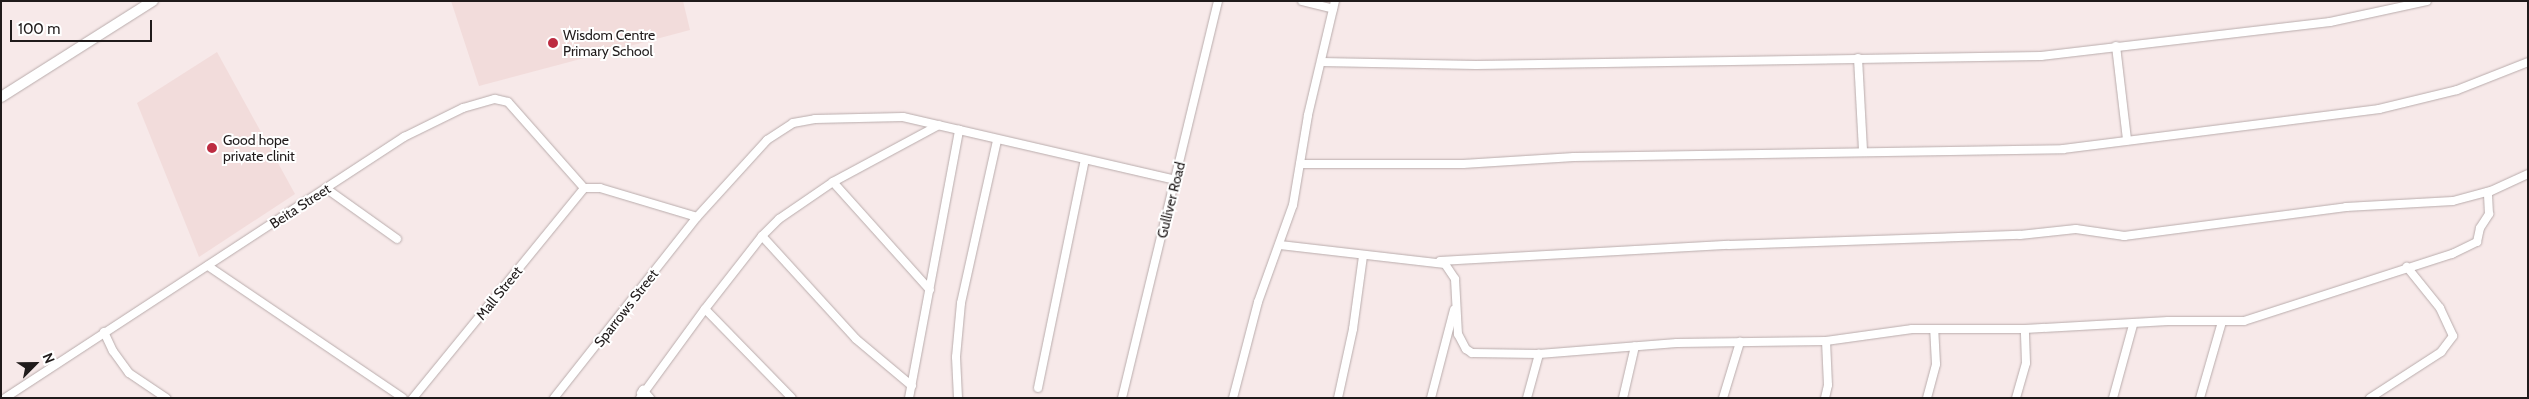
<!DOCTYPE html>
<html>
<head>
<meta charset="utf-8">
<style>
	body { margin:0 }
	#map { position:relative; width:2529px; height:399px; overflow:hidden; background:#f7e9e9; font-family:Cabin,sans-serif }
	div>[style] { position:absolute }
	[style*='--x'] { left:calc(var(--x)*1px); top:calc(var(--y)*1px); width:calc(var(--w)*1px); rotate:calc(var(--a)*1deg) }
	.built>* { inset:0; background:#f2dcdb }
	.roads { filter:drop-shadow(0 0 1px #b9acac) drop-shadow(0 0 1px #b9acac) }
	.minor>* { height:8px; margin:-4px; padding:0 4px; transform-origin:4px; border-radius:4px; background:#fff }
	.secondary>* { height:10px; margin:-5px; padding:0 5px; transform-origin:5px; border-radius:5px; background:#fff }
	.dots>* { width:14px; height:14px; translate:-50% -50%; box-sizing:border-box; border:2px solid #fff; border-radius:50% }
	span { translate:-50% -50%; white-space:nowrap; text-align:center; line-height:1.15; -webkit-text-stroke:4px #fff; paint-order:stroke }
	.poi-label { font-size:14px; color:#201b1b }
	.left { translate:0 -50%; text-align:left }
	.street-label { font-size:14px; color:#201b1b }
	.frame { position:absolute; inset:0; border:2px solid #201b1b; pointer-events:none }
	.north { position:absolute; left:10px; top:339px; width:50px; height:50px; -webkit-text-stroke:4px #fff; paint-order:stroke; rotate:67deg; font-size:14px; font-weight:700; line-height:20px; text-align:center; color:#201b1b }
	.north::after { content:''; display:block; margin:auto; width:18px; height:22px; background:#201b1b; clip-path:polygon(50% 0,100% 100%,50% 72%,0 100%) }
	.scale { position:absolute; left:10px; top:20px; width:142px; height:22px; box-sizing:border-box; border:2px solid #201b1b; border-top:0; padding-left:6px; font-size:15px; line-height:18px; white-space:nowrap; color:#201b1b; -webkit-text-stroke:4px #fff; paint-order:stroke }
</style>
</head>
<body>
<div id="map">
	<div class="built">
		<i style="clip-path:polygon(451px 1px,683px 1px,690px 30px,479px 86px)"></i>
		<i style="clip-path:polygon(217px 52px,295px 194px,199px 257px,137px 103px)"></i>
	</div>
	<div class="roads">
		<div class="minor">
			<i style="--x:1302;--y:1;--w:32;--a:14"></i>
			<i style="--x:2116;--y:46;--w:95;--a:83.3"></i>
			<i style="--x:1858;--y:58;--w:92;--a:86.9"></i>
			<i style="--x:1321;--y:62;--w:155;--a:1.1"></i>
			<i style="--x:1476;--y:65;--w:565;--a:-0.91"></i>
			<i style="--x:2041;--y:56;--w:291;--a:-6.7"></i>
			<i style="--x:2330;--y:22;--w:99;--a:-12.2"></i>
			<i style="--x:1300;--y:164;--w:163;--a:0"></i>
			<i style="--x:1463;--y:164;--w:111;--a:-3.6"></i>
			<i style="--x:1574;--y:157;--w:489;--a:-0.9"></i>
			<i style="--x:2063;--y:149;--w:319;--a:-7.2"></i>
			<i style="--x:2379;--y:109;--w:80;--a:-13.7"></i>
			<i style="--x:2457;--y:90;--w:76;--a:-21.5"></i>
			<i style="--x:833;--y:182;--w:145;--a:48.1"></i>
			<i style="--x:584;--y:188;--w:16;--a:0"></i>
			<i style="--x:600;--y:188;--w:101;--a:16.6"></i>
			<i style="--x:327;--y:189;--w:86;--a:35.5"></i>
			<i style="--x:762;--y:236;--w:139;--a:47.6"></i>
			<i style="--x:856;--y:339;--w:73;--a:40"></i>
			<i style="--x:1280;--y:245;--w:166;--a:6.6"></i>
			<i style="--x:1445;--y:264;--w:18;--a:56"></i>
			<i style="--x:1455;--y:279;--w:55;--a:86.9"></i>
			<i style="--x:1458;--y:334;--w:17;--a:62"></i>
			<i style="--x:1466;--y:349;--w:7;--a:34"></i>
			<i style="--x:1472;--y:353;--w:67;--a:0.9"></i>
			<i style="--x:1539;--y:354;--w:138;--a:-4.6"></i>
			<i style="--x:1677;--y:343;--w:149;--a:-0.8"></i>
			<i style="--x:1826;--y:341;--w:87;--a:-7.9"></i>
			<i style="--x:1912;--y:329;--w:113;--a:0"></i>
			<i style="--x:2025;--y:329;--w:143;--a:-3.2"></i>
			<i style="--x:2168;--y:321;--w:76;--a:0"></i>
			<i style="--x:2244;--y:321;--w:219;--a:-17.9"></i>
			<i style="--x:2452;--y:254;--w:28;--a:-26"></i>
			<i style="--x:2477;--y:242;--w:14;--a:-78"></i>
			<i style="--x:2480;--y:228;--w:17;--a:-57"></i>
			<i style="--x:2489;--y:214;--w:22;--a:-93"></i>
			<i style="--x:1440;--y:261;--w:289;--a:-3.2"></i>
			<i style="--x:1729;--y:245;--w:291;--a:-2"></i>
			<i style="--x:2020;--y:235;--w:56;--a:-6.1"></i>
			<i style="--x:2076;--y:229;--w:49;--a:8.3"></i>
			<i style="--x:2124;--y:236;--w:224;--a:-7.4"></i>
			<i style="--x:2346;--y:207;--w:107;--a:-3.2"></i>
			<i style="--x:2453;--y:201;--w:39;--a:-15"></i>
			<i style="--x:2491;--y:191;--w:41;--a:-24.7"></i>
			<i style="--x:208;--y:266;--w:235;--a:34.1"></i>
			<i style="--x:705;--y:309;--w:124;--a:45.7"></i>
			<i style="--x:104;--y:332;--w:21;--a:65"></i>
			<i style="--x:113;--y:351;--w:27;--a:54"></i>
			<i style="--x:129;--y:373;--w:45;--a:34"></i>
			<i style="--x:1038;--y:388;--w:233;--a:-78.4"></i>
			<i style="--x:641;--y:393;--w:4;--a:-56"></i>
			<i style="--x:643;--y:390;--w:11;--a:49"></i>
			<i style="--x:5;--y:398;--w:477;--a:-33.2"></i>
			<i style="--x:404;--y:137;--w:66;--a:-26.2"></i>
			<i style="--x:463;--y:108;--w:33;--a:-16"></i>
			<i style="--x:495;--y:99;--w:13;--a:13"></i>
			<i style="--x:508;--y:102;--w:115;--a:48.5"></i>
			<i style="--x:413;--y:398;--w:271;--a:-50.8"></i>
			<i style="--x:554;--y:398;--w:231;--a:-51.7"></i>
			<i style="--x:697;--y:217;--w:104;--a:-47.7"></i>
			<i style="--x:767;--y:140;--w:31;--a:-33"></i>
			<i style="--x:793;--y:123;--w:22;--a:-10"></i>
			<i style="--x:815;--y:119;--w:88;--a:-1.3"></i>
			<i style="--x:903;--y:117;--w:280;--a:13"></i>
			<i style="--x:640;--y:398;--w:110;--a:-53.9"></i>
			<i style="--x:705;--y:309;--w:93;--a:-52"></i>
			<i style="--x:762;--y:236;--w:24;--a:-45"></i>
			<i style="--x:779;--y:219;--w:65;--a:-34.4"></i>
			<i style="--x:833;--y:182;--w:120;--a:-28.3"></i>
			<i style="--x:909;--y:398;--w:273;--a:-79.4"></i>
			<i style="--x:958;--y:398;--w:41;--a:-92.8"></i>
			<i style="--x:956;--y:357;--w:54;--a:-84.7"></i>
			<i style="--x:961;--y:303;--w:166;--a:-77.5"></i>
			<i style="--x:1122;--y:398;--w:408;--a:-76.4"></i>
			<i style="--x:1233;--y:398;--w:99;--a:-75.4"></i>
			<i style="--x:1258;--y:302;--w:103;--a:-70.2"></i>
			<i style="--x:1293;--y:205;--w:91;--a:-80.5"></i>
			<i style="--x:1308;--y:115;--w:117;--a:-76.7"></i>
			<i style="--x:1338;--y:398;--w:71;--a:-77.7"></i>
			<i style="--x:1353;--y:329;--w:74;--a:-82.2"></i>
			<i style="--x:1431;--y:398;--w:91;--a:-75.4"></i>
			<i style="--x:1527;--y:398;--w:46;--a:-74.7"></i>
			<i style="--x:1623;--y:398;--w:53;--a:-77"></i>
			<i style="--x:1723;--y:398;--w:59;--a:-73.1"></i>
			<i style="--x:1825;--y:398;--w:13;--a:-77"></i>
			<i style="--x:1828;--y:385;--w:44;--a:-92.6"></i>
			<i style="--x:1927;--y:398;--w:35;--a:-75"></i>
			<i style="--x:1936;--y:364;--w:35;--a:-93"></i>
			<i style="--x:2016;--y:398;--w:36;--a:-74"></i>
			<i style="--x:2026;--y:363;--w:34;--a:-92"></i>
			<i style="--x:2113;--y:398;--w:76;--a:-74.7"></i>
			<i style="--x:2200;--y:398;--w:79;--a:-73.9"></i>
			<i style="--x:2370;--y:398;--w:85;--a:-32.9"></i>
			<i style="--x:2441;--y:352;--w:20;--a:-53"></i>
			<i style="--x:2453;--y:336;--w:31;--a:-115"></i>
			<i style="--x:2440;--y:308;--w:53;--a:-128.8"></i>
		</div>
		<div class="secondary">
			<i style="--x:1;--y:97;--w:180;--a:-32.3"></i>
		</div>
	</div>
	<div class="dots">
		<i style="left:553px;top:43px;background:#bd2c41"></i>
		<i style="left:212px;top:148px;background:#bd2c41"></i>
	</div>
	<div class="poi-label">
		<span class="left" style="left:563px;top:43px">Wisdom Centre<br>Primary School</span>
		<span class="left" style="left:223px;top:148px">Good hope<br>private clinit</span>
	</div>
	<div class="street-label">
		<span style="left:1171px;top:200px;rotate:-76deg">Gulliver Road</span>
		<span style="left:300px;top:206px;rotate:-33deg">Beita Street</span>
		<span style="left:499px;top:293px;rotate:-51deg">Mall Street</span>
		<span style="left:626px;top:308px;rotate:-52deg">Sparrows Street</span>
	</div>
	<div class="frame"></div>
	<div class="north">N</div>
	<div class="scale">100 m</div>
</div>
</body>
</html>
